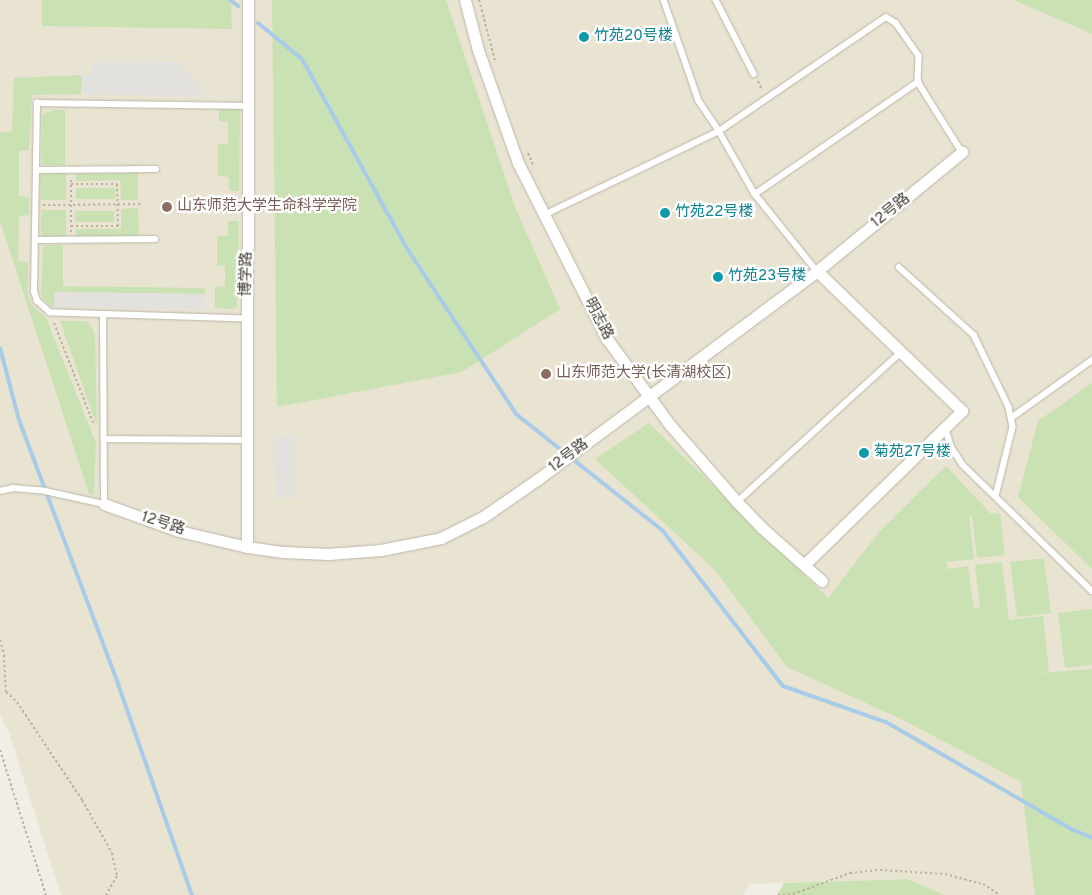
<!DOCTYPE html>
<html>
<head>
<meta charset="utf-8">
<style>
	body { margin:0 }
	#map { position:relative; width:1092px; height:895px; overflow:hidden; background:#f1eee6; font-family:Overpass,"Noto Sans SC",sans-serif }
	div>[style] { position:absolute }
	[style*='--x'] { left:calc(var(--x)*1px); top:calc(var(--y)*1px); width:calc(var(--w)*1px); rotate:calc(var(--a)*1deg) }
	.education>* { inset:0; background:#e9e3d1 }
	.green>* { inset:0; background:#cae2b3 }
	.parking>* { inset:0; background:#e3e1de }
	.stream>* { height:4px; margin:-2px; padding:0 2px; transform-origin:2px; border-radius:2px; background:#a8cbe8 }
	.path>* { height:2px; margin-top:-1px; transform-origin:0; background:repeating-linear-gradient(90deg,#bcb29c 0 2.5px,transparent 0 5px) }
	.roads { filter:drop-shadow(0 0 1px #bcb6aa) drop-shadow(0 0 1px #bcb6aa) }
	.service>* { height:5.5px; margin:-2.75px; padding:0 2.75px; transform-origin:2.75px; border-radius:2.75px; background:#fff }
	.minor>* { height:11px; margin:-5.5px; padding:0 5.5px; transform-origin:5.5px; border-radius:5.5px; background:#fff }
	.dots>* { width:14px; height:14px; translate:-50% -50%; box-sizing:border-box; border:2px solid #fff; border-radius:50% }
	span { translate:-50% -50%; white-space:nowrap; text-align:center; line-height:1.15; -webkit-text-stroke:4.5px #fff; paint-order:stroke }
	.culture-label { font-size:15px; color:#0d838f }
	.left { translate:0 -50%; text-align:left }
	.education-label { font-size:15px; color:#785e54 }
	.street-label { font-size:15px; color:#433f36 }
</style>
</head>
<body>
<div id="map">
	<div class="education">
		<i style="clip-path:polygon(0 0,1015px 0,1092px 34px,1092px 895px,945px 895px,907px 879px,750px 884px,743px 895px,61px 895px,9px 733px,0 715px)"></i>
	</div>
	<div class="green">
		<i style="clip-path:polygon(42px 0,231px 0,232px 29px,42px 26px)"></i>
		<i style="clip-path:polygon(272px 0,446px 0,515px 207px,560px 309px,462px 372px,277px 407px)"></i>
		<i style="clip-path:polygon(1015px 0,1092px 0,1092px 34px,1016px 1px)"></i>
		<i style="clip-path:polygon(82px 75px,81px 94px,32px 95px,29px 150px,19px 151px,19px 196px,29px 197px,29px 215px,19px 216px,18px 261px,28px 262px,28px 295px,31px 304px,46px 318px,96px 443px,94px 495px,89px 494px,0 221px,0 133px,12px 131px,14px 78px)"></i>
		<i style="clip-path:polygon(219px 109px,240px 109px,239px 191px,229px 191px,229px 177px,218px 176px,218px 144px,228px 144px,228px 122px,219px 121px)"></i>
		<i style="clip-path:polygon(53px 110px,65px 110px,65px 165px,42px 165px,42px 115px)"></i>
		<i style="clip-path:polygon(40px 173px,66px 173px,66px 200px,41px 200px)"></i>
		<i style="clip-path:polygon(138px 173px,138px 200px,121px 200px,120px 180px,76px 181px,76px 174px)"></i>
		<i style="clip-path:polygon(76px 188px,115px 188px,115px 199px,76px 199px)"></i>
		<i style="clip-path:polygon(138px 208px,139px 236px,76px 236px,76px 229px,121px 229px,121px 209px)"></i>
		<i style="clip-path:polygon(41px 210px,66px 210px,66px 236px,41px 237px)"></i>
		<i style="clip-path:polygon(75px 211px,114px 211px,114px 222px,75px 222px)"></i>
		<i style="clip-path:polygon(228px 221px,239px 221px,237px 307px,234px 309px,215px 308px,215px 287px,225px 286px,225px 266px,217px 266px,217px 236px,228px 236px)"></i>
		<i style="clip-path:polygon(43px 245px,63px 245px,63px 286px,205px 288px,205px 294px,55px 292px,54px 307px,50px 306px,41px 296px)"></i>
		<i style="clip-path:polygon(60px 321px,86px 321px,93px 329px,95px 336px,97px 426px)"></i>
		<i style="clip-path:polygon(1092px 383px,1092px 569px,1018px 497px,1038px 421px)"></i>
		<i style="clip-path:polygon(649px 423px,828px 598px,879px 532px,946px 466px,991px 514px,1000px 513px,1005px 555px,977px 558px,972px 517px,969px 517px,974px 559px,947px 562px,947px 569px,968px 566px,974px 608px,980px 607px,975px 565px,1002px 562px,1009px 620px,1043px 616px,1049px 671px,1037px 673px,1092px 669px,1092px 895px,1035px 895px,1021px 782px,905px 721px,787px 667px,715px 570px,595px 459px)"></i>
		<i style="clip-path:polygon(1044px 558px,1051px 613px,1017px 617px,1010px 562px)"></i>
		<i style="clip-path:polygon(1092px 609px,1092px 665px,1065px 668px,1058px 613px)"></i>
		<i style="clip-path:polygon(907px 879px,945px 895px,777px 895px,784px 883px)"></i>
	</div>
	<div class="parking">
		<i style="clip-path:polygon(91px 61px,183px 62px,183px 73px,191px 73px,204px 96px,81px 94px,82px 75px,91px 75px)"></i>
		<i style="clip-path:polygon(55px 292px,205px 294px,205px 309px,54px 307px)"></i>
		<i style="clip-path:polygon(294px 435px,295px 498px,275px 498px,274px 436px)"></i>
	</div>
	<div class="stream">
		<i style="--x:230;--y:0;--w:10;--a:37"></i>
		<i style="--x:258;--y:23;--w:57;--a:39.3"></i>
		<i style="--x:302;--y:59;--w:218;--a:61"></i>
		<i style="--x:408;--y:250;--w:196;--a:56.6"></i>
		<i style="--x:516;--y:414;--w:188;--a:38.5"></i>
		<i style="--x:663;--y:531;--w:196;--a:52.3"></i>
		<i style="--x:783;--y:686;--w:109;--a:19.3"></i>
		<i style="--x:886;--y:722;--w:214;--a:30"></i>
		<i style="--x:1071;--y:829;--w:23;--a:23"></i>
		<i style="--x:0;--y:348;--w:74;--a:75.2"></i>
		<i style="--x:19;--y:420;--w:282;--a:69.4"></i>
		<i style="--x:118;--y:684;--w:224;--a:70.7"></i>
	</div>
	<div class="path">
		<i style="--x:479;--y:0;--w:62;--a:75.1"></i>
		<i style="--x:758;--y:81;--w:10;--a:66"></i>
		<i style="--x:528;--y:153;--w:15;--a:67"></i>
		<i style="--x:71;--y:180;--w:52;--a:90"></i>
		<i style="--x:71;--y:184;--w:46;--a:0"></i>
		<i style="--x:117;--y:184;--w:42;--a:88.6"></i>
		<i style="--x:118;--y:226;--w:47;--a:180"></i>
		<i style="--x:43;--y:205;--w:100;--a:-0.6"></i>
		<i style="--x:54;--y:323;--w:110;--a:68.6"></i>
		<i style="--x:0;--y:640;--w:16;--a:75"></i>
		<i style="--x:4;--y:655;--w:37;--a:87"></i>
		<i style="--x:6;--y:692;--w:15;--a:42"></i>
		<i style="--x:17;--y:702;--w:118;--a:56.4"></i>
		<i style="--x:82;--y:800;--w:61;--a:60.5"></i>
		<i style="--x:112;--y:853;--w:24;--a:78"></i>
		<i style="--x:117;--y:876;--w:22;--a:120"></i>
		<i style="--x:0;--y:750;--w:152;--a:72.4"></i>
		<i style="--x:778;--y:895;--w:15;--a:-4"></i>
		<i style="--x:793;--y:894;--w:61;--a:-20.2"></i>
		<i style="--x:850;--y:873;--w:30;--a:-6"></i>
		<i style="--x:880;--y:870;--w:65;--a:3.5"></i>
		<i style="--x:945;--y:874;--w:39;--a:15"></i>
		<i style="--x:983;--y:884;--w:20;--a:33"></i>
	</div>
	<div class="roads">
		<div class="service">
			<i style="--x:664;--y:0;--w:107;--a:70.9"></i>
			<i style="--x:699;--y:101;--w:36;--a:56"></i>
			<i style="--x:719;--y:131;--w:73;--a:60.3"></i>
			<i style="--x:755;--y:194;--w:99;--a:51.2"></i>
			<i style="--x:716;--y:0;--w:83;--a:62.8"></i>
			<i style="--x:36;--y:170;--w:120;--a:-0.5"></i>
			<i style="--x:755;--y:194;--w:198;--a:-34.5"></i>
			<i style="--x:544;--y:215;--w:194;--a:-25.6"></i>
			<i style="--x:719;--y:131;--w:202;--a:-34.3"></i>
			<i style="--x:886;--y:17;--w:12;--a:31"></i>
			<i style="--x:896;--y:23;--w:40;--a:55.1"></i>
			<i style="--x:919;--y:56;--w:26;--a:92"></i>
			<i style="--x:918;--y:82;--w:83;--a:57.8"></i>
			<i style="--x:35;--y:240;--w:120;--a:-0.5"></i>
			<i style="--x:899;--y:267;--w:101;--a:42.2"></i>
			<i style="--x:974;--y:335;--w:80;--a:64.1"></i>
			<i style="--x:1009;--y:407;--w:20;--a:79"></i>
			<i style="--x:1013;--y:427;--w:71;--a:103.8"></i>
			<i style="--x:246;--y:319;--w:196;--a:-178.2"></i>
			<i style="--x:50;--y:313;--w:18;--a:-137"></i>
			<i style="--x:37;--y:301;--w:9;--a:-108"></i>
			<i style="--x:34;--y:292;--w:189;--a:-89.1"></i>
			<i style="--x:37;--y:103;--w:211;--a:0.8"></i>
			<i style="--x:1011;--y:418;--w:100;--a:-35.6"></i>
			<i style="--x:945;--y:427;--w:22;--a:72"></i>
			<i style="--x:952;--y:448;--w:20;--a:57"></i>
			<i style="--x:963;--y:465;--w:180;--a:44.3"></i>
			<i style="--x:104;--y:439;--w:143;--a:0.4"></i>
			<i style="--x:0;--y:491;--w:13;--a:-13"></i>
			<i style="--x:13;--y:488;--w:32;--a:5"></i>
			<i style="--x:45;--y:491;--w:60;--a:12.4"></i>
			<i style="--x:104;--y:504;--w:189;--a:-90.3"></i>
			<i style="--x:737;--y:502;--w:222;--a:-42.4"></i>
		</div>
		<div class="minor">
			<i style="--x:465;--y:0;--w:52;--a:75.4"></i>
			<i style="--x:478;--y:50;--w:120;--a:70.5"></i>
			<i style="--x:518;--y:163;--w:197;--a:63.2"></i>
			<i style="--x:607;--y:339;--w:107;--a:53.8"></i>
			<i style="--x:670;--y:425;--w:102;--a:49"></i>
			<i style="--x:737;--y:502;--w:36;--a:46"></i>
			<i style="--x:762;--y:528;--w:80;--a:41.5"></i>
			<i style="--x:104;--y:504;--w:80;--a:19.8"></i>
			<i style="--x:179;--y:531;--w:70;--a:13.2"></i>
			<i style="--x:247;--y:547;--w:37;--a:8"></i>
			<i style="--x:284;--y:552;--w:44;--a:2.6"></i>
			<i style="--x:328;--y:554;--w:53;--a:-4.3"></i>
			<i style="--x:381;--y:550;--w:61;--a:-11.3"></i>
			<i style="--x:441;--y:538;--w:47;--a:-26.6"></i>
			<i style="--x:483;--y:517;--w:67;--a:-34.6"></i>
			<i style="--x:538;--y:479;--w:348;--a:-36.7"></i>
			<i style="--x:817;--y:271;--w:188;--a:-39.4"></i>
			<i style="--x:247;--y:547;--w:547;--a:-89.9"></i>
			<i style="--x:804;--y:565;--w:221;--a:-44.3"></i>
			<i style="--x:962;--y:411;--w:202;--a:-136"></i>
		</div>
	</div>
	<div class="dots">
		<i style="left:584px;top:37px;background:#0f9aa8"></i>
		<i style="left:167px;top:207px;background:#8d6e63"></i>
		<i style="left:665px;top:213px;background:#0f9aa8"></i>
		<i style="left:718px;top:277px;background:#0f9aa8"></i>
		<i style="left:546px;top:374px;background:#8d6e63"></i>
		<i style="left:864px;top:453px;background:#0f9aa8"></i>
	</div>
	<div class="culture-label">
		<span class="left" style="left:594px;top:37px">竹苑20号楼</span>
		<span class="left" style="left:675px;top:213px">竹苑22号楼</span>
		<span class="left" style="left:728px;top:277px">竹苑23号楼</span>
		<span class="left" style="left:874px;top:453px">菊苑27号楼</span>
	</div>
	<div class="education-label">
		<span class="left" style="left:177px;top:207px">山东师范大学生命科学学院</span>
		<span class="left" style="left:556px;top:374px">山东师范大学(长清湖校区)</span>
	</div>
	<div class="street-label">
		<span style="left:891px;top:211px;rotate:-39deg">12号路</span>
		<span style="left:247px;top:274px;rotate:-89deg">博学路</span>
		<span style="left:598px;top:319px;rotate:62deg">明志路</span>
		<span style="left:569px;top:456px;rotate:-37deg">12号路</span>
		<span style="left:163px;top:524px;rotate:18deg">12号路</span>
	</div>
</div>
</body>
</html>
